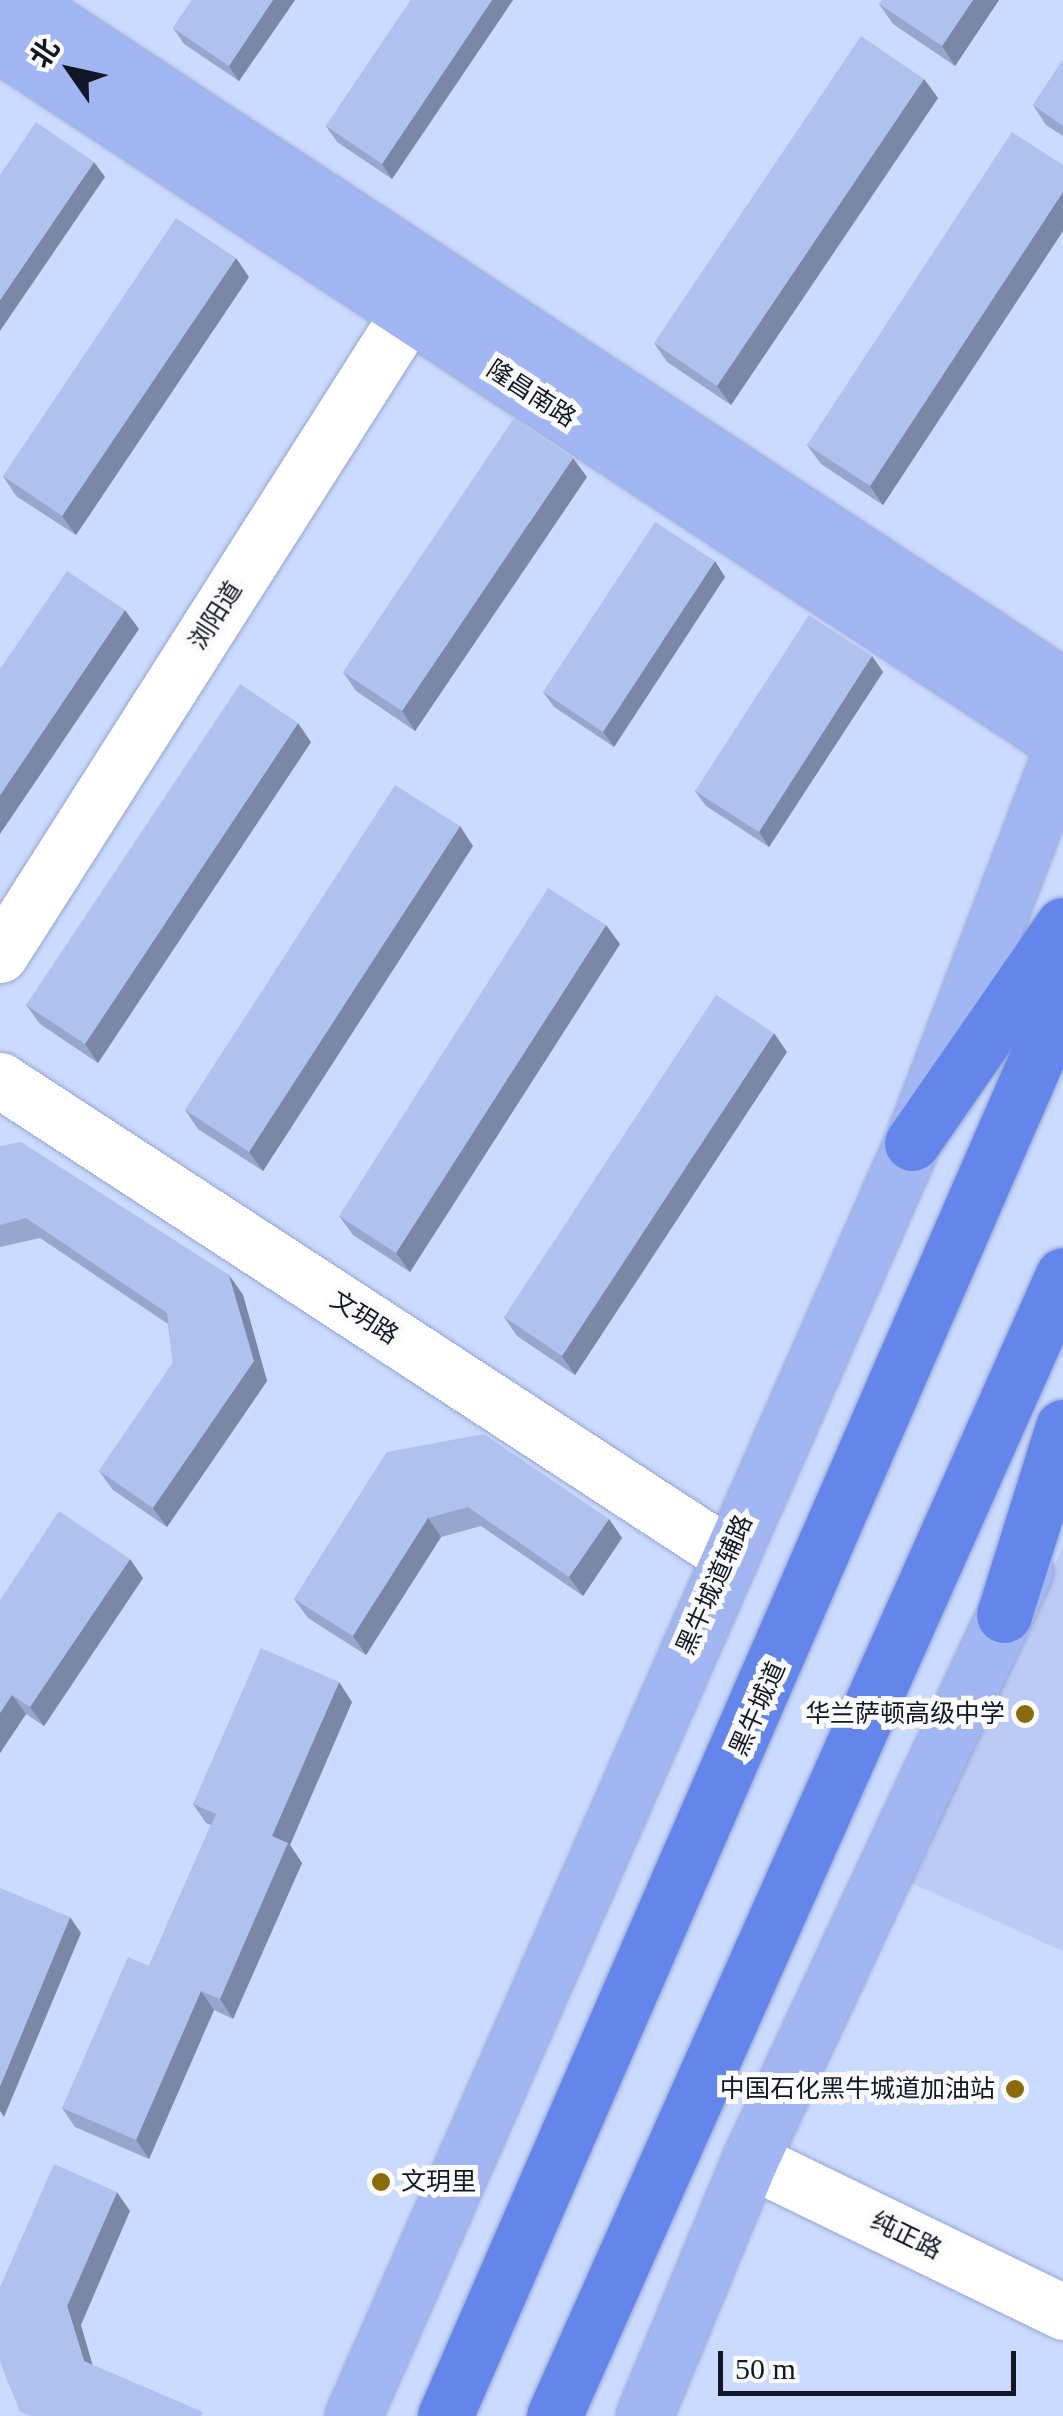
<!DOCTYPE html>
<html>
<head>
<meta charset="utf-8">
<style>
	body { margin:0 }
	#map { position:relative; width:1063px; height:2416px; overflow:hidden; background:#cbdaff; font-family:"Times New Roman","Noto Sans SC",serif }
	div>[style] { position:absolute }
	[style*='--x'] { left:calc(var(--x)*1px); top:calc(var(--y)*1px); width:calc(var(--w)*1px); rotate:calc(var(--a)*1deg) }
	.built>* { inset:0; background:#bbcbf4 }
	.roads { filter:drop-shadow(0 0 2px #95a6d1) drop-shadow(0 0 2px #95a6d1) }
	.minor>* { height:55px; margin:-27.5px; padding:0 27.5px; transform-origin:27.5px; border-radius:27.5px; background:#fff }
	.major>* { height:55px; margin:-27.5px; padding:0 27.5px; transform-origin:27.5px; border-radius:27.5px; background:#a2b6f3 }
	.highway>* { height:55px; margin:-27.5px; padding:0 27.5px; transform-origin:27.5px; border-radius:27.5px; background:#6486eb }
	.wall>* { inset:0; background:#96a6cd }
	.shaded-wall>* { inset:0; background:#7a87a7 }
	.building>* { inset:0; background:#afc1ee }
	.dots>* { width:28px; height:28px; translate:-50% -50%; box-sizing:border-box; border:5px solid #fbfbfb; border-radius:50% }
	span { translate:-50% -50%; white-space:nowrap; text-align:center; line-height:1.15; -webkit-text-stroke:10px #fbfbfb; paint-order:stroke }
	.street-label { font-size:25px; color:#111727 }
	.poi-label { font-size:25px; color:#111727 }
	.right { translate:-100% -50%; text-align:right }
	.left { translate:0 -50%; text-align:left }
	.north { position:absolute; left:20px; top:20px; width:100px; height:100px; -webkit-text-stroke:8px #fbfbfb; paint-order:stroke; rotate:304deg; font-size:28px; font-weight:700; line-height:40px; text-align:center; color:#111727 }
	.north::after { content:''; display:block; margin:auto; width:35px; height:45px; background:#111727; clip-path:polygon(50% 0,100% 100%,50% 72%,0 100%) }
	.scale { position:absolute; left:718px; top:2351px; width:298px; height:45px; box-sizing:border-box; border:5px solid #111727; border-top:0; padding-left:12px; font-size:30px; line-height:35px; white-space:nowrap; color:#111727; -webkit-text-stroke:8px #fbfbfb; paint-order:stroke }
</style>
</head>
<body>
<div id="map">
	<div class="built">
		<i style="clip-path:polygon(1063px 1546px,1063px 1951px,911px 1883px)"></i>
	</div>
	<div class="roads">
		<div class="minor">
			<i style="--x:0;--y:955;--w:805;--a:-57.53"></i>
			<i style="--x:0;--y:1080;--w:869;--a:33.12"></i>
			<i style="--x:750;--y:2160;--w:348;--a:25.9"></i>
		</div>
		<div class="major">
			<i style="--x:18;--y:0;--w:1251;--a:33.32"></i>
			<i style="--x:0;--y:44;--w:1272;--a:33.33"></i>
			<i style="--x:353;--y:2416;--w:1390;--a:-66.29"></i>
			<i style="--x:912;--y:1143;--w:423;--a:-69.1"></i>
			<i style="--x:644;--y:2416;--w:277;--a:-67.5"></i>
			<i style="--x:750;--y:2160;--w:650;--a:-64.97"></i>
		</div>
		<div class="highway">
			<i style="--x:912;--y:1143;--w:265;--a:-55.3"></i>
			<i style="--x:1004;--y:1615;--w:197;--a:-72.6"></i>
			<i style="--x:445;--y:2416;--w:1547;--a:-66.45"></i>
			<i style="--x:554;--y:2416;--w:1249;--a:-65.96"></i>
		</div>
	</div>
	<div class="wall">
		<i style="clip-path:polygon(192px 0,295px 0,239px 81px,184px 44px,173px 28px)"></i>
		<i style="clip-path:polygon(411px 0,513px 0,392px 179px,337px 142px,326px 126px)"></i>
		<i style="clip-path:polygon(999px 0,955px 66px,893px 24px,879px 4px)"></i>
		<i style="clip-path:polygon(1063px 60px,1063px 136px,1046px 125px,1033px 105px)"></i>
		<i style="clip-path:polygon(924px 79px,938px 98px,731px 405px,667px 362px,654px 343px)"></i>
		<i style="clip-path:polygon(1063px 165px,1063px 231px,883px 505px,821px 464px,807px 445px)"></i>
		<i style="clip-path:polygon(249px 277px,76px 535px,16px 496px,3px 476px)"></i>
		<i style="clip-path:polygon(587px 477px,415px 731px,356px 691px,343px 672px)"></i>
		<i style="clip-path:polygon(725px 577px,614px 747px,554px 707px,543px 692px)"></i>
		<i style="clip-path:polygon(872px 656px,883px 672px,769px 847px,706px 806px,695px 791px)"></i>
		<i style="clip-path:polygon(311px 742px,98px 1063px,40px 1024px,26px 1005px)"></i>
		<i style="clip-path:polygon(473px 846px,263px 1171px,198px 1129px,185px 1110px)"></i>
		<i style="clip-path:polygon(620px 944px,410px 1272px,353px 1235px,339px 1216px)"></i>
		<i style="clip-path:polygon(787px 1052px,575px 1375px,517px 1336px,504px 1317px)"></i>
		<i style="clip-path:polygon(0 1146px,229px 1275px,243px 1295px,267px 1381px,167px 1527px,113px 1490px,99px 1471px,173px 1363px,168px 1324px,40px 1238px,0 1247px)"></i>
		<i style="clip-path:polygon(387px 1452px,609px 1519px,622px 1538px,583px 1596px,481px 1526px,441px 1537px,366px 1655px,308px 1618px,294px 1599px)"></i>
		<i style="clip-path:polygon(143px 1578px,44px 1726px,26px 1714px,0 1753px,0 1600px)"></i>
		<i style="clip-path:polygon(352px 1702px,290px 1845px,302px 1863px,233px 2019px,214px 2010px,149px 2159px,75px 2127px,62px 2108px,149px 1966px,211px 1825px,206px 1823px,193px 1804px)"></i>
	</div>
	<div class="shaded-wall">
		<i style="clip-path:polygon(273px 0,295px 0,239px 81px,229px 66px)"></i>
		<i style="clip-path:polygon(492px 0,513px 0,392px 179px,382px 164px)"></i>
		<i style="clip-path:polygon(973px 0,999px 0,955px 66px,942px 46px)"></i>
		<i style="clip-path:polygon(924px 79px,938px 98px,731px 405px,717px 386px)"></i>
		<i style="clip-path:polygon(94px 162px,105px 177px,0 331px,0 300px)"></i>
		<i style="clip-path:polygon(1063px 192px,1063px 231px,883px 505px,870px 486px)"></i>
		<i style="clip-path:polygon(236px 258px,249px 277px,76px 535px,62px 516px)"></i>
		<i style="clip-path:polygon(573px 458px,587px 477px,415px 731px,402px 711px)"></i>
		<i style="clip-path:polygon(715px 561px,725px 577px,614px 747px,603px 732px)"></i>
		<i style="clip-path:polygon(125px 610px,139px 629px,0 834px,0 795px)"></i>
		<i style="clip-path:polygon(872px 656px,883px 672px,769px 847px,759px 832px)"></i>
		<i style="clip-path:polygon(298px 723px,311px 742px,98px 1063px,85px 1044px)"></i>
		<i style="clip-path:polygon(460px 826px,473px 846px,263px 1171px,249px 1152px)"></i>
		<i style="clip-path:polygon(606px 925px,620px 944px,410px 1272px,396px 1253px)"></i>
		<i style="clip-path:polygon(774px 1033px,787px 1052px,575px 1375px,562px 1356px)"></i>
		<i style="clip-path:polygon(229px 1275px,243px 1295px,267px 1381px,167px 1527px,153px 1508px)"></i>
		<i style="clip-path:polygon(428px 1518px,441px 1537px,366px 1655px,353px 1636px)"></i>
		<i style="clip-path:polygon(609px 1519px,622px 1538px,583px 1596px,569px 1577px)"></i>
		<i style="clip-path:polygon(130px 1559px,143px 1578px,44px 1726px,30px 1707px)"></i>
		<i style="clip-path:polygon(339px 1682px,352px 1702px,290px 1845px,302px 1863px,233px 2019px,220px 1999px,272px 1836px)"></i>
		<i style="clip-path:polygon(12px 1695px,26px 1714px,0 1753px,0 1713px)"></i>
		<i style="clip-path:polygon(70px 1917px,81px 1933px,4px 2117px,0 2111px,0 2086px)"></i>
		<i style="clip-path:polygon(201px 1991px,214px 2010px,149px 2159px,136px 2140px)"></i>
		<i style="clip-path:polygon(117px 2192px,130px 2211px,81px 2325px,97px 2380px,84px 2361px,67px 2306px)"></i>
	</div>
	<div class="building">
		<i style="clip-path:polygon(192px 0,273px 0,229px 66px,173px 28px)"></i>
		<i style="clip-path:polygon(411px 0,492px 0,382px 164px,326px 126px)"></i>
		<i style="clip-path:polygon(882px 0,973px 0,942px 46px,879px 4px)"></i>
		<i style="clip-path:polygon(861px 36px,924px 79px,717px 386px,654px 343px)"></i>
		<i style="clip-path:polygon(1063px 60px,1063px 126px,1033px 105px)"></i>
		<i style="clip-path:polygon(36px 122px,94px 162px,0 300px,0 175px)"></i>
		<i style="clip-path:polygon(1012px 132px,1063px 165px,1063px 192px,870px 486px,807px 445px)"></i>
		<i style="clip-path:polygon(176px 218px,236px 258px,62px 516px,3px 476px)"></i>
		<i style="clip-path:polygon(514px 418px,573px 458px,402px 711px,343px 672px)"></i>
		<i style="clip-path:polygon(655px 522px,715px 561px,603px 732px,543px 692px)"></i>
		<i style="clip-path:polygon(67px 571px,125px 610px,0 795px,0 669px)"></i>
		<i style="clip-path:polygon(809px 615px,872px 656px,759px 832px,695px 791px)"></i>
		<i style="clip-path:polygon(240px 684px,298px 723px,85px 1044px,26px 1005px)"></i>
		<i style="clip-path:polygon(395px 785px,460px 826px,249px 1152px,185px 1110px)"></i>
		<i style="clip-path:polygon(548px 888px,606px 925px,396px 1253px,339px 1216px)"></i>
		<i style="clip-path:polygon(716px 995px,774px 1033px,562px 1356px,504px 1317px)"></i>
		<i style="clip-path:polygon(21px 1142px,229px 1275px,254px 1361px,153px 1508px,99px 1471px,173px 1363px,167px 1313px,26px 1218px,0 1225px,0 1146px)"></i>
		<i style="clip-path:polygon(484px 1434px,609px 1519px,569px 1577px,468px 1507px,428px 1518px,353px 1636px,294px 1599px,387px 1452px)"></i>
		<i style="clip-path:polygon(59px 1511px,130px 1559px,30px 1707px,12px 1695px,0 1713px,0 1600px)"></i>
		<i style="clip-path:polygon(261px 1648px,339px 1682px,272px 1836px,288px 1843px,220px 1999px,201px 1991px,136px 2140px,62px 2108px,128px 1957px,149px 1966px,216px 1814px,193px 1804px)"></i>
		<i style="clip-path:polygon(0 1888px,70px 1917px,0 2086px)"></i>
		<i style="clip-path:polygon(54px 2164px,117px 2192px,67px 2306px,84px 2361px,203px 2412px,201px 2416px,31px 2416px,20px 2412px,0 2362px,0 2287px)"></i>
	</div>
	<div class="dots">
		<i style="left:1025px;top:1714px;background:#8a6b0b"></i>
		<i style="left:1015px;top:2089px;background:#8a6b0b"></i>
		<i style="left:381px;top:2182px;background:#8a6b0b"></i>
	</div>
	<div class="street-label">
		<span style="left:531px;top:394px;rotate:33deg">隆昌南路</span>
		<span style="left:216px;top:616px;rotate:-57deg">浏阳道</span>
		<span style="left:364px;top:1318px;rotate:33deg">文玥路</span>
		<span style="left:715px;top:1585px;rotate:-66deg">黑牛城道辅路</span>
		<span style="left:758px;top:1709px;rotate:-66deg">黑牛城道</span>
		<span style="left:906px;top:2236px;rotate:26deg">纯正路</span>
	</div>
	<div class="poi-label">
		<span class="right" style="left:1005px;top:1714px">华兰萨顿高级中学</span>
		<span class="right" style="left:995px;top:2089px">中国石化黑牛城道加油站</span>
		<span class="left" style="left:401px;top:2182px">文玥里</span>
	</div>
	<div class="north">北</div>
	<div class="scale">50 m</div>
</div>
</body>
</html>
